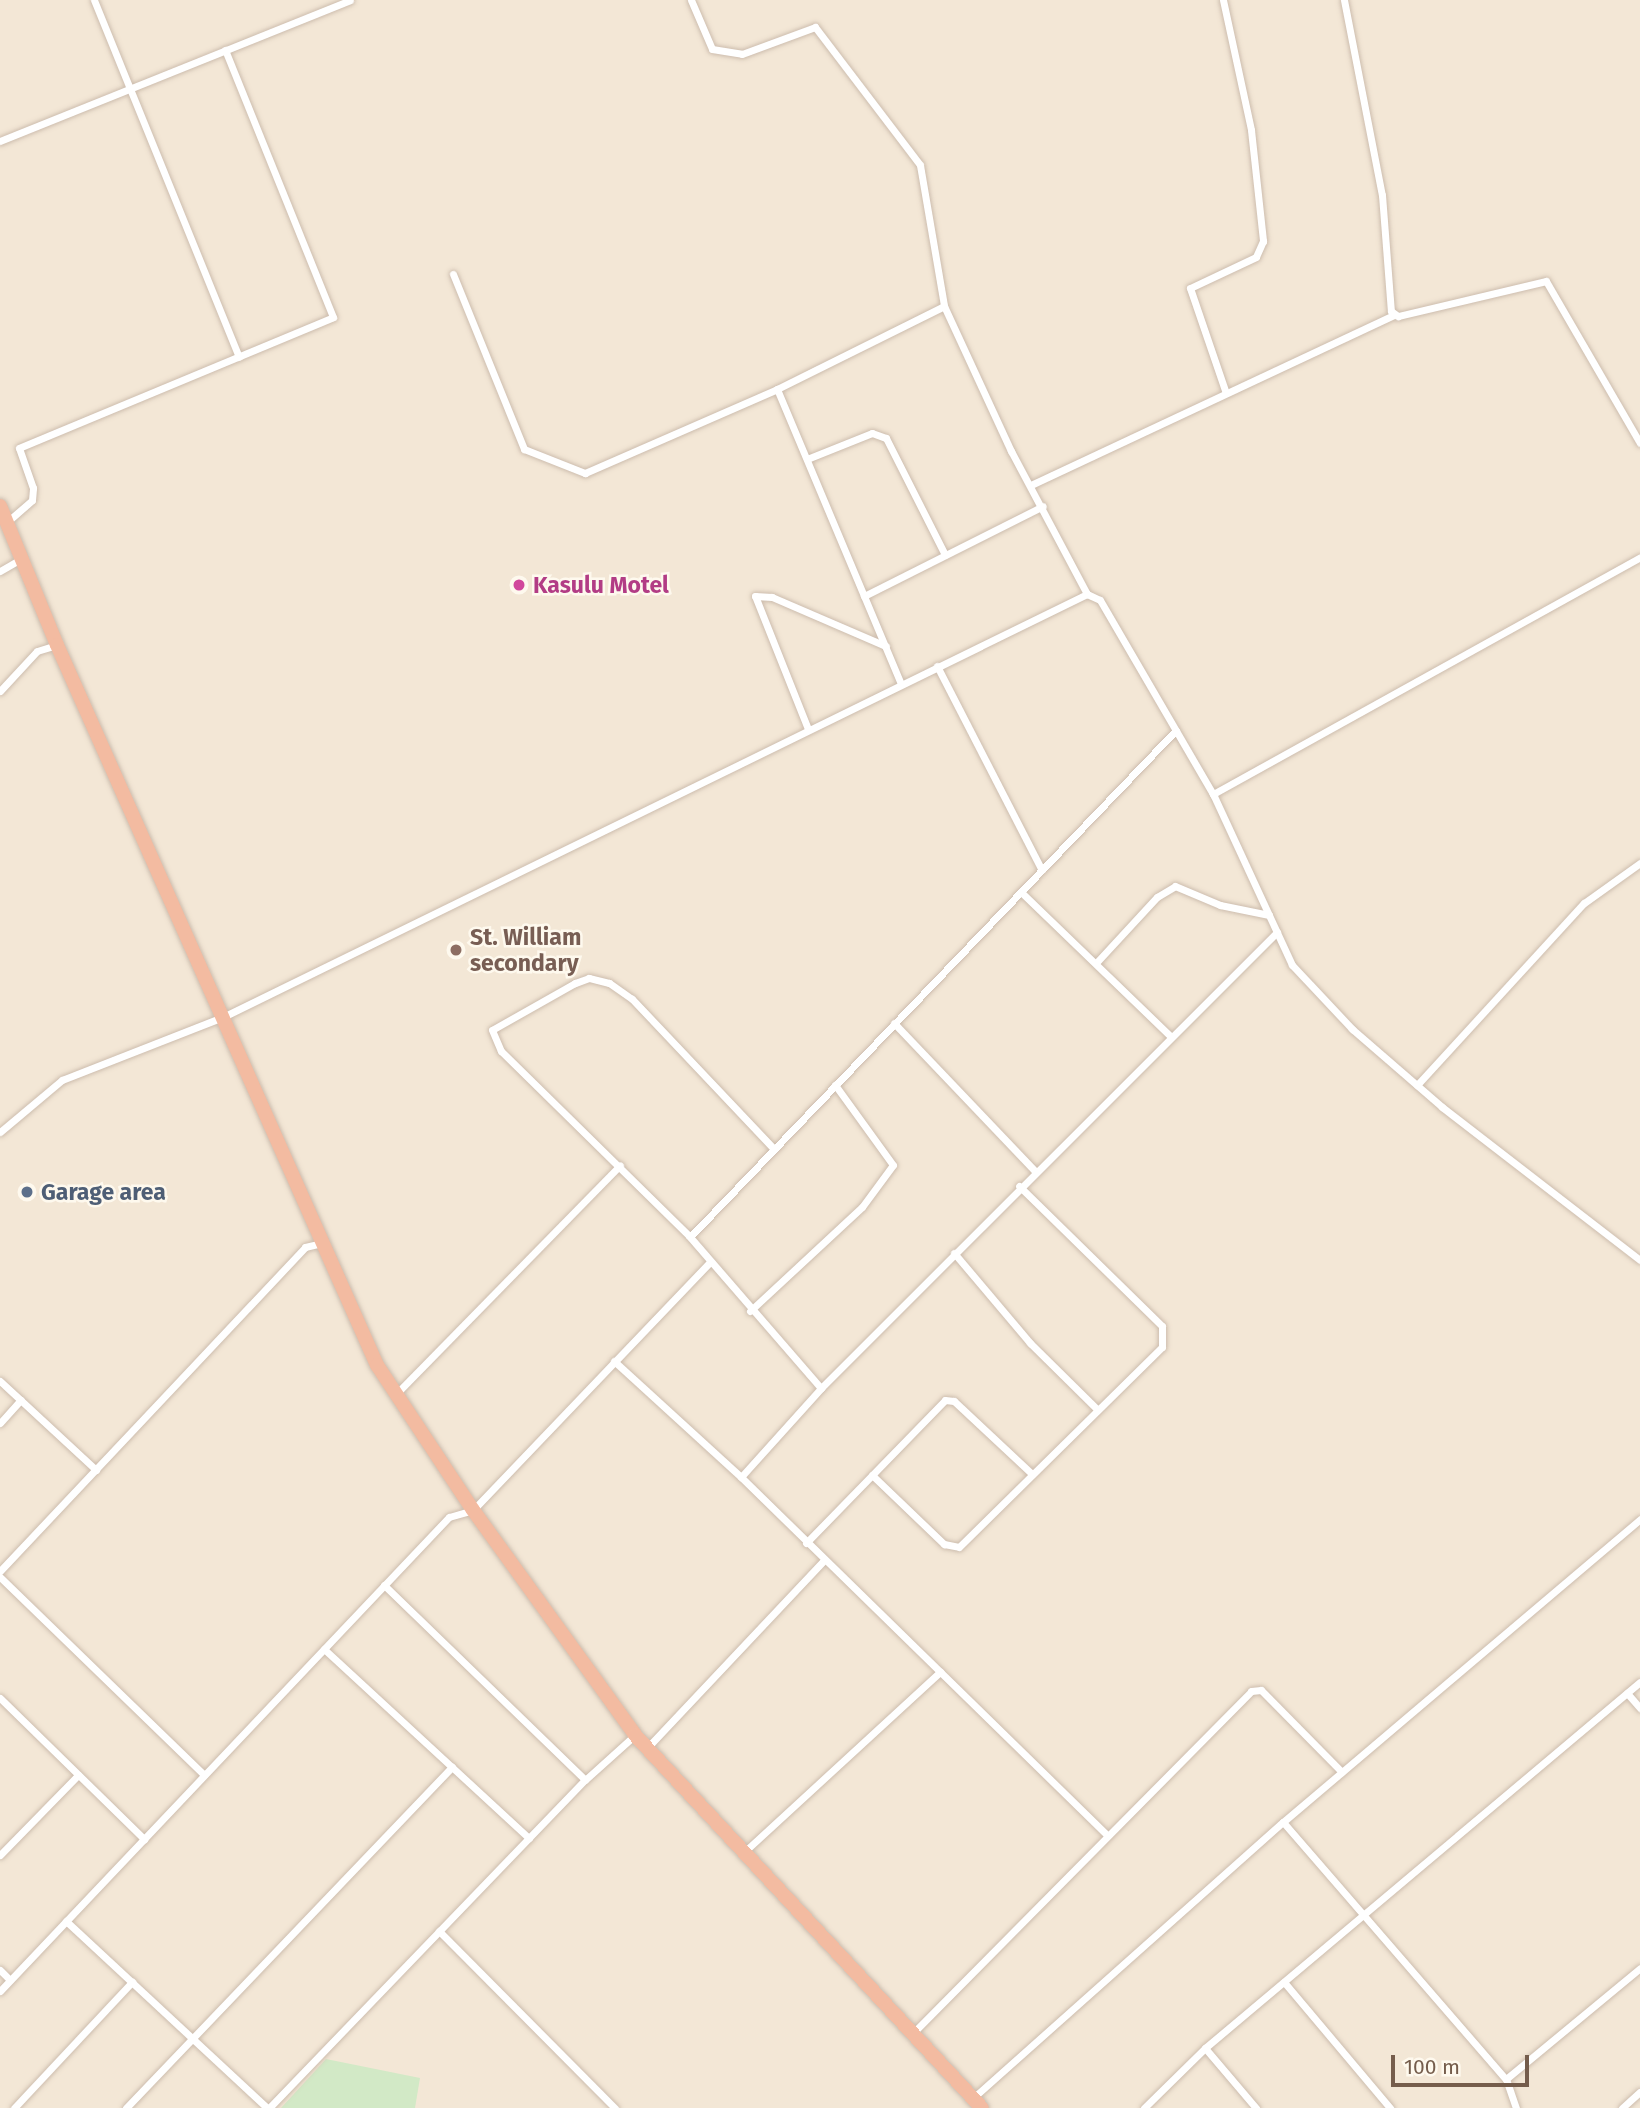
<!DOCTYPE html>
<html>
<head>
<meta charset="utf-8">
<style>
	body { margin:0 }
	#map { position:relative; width:1640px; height:2108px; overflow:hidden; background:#fcf5e7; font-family:"Fira Sans",sans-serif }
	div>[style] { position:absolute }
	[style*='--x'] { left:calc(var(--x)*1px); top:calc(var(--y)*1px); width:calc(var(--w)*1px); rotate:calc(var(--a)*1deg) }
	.residential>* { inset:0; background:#f3e7d6 }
	.green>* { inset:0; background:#d2e9c6 }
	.roads { filter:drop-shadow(0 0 2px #cdbdae) drop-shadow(0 0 2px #cdbdae) }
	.street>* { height:7px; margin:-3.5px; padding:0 3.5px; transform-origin:3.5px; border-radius:3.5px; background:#fff }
	.highway>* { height:14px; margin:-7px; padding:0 7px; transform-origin:7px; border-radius:7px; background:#f3bba1 }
	.dots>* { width:19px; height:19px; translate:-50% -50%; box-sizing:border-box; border:4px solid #fef9ee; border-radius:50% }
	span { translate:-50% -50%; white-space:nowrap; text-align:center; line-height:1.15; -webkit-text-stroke:5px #fef9ee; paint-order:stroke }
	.hotel-label { font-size:23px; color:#b23c85; font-weight:700 }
	.left { translate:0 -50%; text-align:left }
	.education-label { font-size:23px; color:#785e54; font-weight:700 }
	.service-label { font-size:23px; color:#4e5e75; font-weight:700 }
	.scale { position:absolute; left:1391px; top:2055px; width:138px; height:32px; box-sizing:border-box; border:4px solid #755d4c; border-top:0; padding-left:9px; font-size:21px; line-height:24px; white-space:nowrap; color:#755d4c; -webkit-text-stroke:5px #fef9ee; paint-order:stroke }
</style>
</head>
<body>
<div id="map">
	<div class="residential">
		<i style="clip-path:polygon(0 0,1640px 0,1640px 2108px,0 2108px)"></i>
	</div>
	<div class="green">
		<i style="clip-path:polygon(326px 2059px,420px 2078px,415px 2108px,281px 2108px)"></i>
	</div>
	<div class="roads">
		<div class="street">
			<i style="--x:94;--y:0;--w:385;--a:67.9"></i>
			<i style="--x:691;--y:0;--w:53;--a:66.8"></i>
			<i style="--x:712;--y:49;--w:30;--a:9"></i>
			<i style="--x:742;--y:54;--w:78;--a:-20.3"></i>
			<i style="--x:815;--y:27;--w:173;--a:52.7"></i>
			<i style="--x:920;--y:165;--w:143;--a:80.3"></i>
			<i style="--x:944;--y:306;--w:160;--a:65.2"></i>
			<i style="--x:1011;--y:451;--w:162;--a:62"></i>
			<i style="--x:1223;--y:0;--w:133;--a:77.8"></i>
			<i style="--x:1251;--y:130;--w:112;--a:83.8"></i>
			<i style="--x:1263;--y:241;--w:17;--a:114"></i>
			<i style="--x:1256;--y:257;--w:73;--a:154.8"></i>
			<i style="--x:1190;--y:288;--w:111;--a:71.1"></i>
			<i style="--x:1344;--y:0;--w:199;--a:79"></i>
			<i style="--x:1382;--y:195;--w:116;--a:85.6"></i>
			<i style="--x:1391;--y:311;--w:9;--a:36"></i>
			<i style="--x:1398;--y:316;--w:152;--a:-13.3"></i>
			<i style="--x:1546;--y:281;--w:187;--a:59.9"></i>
			<i style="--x:0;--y:141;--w:377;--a:-21.9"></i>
			<i style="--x:453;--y:274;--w:189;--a:67.9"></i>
			<i style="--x:524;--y:449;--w:66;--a:21.5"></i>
			<i style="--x:585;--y:473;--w:210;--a:-23.6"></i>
			<i style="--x:777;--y:389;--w:186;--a:-26.4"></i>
			<i style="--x:777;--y:389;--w:320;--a:67.2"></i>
			<i style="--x:807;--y:459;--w:70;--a:-21.8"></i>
			<i style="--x:872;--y:433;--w:15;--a:20"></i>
			<i style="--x:886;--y:438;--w:131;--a:63.2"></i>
			<i style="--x:1033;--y:484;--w:399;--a:-25.1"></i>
			<i style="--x:7;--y:522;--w:33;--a:-41"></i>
			<i style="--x:32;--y:500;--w:12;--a:-85"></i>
			<i style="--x:33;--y:488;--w:42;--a:-109.3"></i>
			<i style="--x:19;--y:448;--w:340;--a:-22.6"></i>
			<i style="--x:333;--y:317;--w:288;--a:-112"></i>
			<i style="--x:0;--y:571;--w:24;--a:-30"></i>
			<i style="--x:864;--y:596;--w:200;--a:-26.7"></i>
			<i style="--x:937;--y:666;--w:229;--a:62.8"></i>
			<i style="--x:0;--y:691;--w:54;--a:-47.2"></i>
			<i style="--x:37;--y:651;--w:21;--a:-17"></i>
			<i style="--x:808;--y:729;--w:143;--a:-111.7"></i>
			<i style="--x:755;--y:596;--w:17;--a:3"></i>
			<i style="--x:772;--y:597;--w:124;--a:23.3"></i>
			<i style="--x:1213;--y:794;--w:488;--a:-29"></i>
			<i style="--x:1021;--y:892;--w:206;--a:44"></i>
			<i style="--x:1096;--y:963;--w:90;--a:-47.3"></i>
			<i style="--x:1157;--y:897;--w:21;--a:-31"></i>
			<i style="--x:1175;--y:886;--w:49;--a:22.9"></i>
			<i style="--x:1220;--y:905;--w:50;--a:11.5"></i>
			<i style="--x:894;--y:1023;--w:204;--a:46.4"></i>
			<i style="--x:1417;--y:1085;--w:247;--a:-47.5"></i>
			<i style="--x:1584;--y:903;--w:69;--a:-35.5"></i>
			<i style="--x:0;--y:1132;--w:81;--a:-40"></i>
			<i style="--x:62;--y:1080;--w:175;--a:-21.4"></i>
			<i style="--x:225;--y:1016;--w:960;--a:-26.08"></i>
			<i style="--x:1087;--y:594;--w:14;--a:25"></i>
			<i style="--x:1100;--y:600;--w:225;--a:59.8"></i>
			<i style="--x:1213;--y:794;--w:188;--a:65.2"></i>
			<i style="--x:1292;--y:965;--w:88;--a:46.8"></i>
			<i style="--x:1352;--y:1029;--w:119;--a:40.9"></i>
			<i style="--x:1442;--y:1107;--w:250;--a:37.7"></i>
			<i style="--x:774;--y:1149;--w:207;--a:-133.4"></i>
			<i style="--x:632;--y:999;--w:28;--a:-145"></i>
			<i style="--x:609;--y:983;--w:21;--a:-166"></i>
			<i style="--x:589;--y:978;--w:15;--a:160"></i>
			<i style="--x:575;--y:983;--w:95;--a:150.5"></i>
			<i style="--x:492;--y:1030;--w:23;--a:67"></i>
			<i style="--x:501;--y:1051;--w:265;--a:44.5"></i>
			<i style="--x:690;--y:1237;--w:200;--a:49.1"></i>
			<i style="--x:690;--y:1237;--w:702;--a:-46.21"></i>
			<i style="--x:954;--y:1253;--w:118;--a:49.8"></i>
			<i style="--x:1030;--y:1343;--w:95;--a:44.6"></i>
			<i style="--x:750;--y:1311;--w:153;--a:-42.9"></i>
			<i style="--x:862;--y:1207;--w:52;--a:-53.6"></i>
			<i style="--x:893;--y:1165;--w:99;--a:-125.9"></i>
			<i style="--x:614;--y:1361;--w:172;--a:42.4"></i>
			<i style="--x:741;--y:1477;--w:511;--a:44.37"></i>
			<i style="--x:0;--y:1381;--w:131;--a:42.8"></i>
			<i style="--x:396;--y:1394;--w:320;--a:-45.6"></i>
			<i style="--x:0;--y:1423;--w:31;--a:-48"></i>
			<i style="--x:872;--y:1475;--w:100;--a:43.8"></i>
			<i style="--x:944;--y:1544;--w:15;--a:11"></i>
			<i style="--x:959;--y:1547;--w:285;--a:-44.6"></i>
			<i style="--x:1162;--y:1347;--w:21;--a:-90"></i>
			<i style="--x:1162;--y:1326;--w:200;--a:-135.6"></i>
			<i style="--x:741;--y:1477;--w:120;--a:-48"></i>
			<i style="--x:821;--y:1388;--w:645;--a:-45"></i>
			<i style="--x:806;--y:1543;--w:199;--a:-45.8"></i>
			<i style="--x:945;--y:1400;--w:9;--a:6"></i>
			<i style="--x:954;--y:1401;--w:107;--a:43.1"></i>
			<i style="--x:0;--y:1571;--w:445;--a:-46.7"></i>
			<i style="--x:305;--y:1247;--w:17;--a:-13"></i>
			<i style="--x:0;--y:1577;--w:284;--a:44.1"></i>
			<i style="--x:384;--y:1585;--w:280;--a:44.1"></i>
			<i style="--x:324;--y:1649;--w:279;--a:42.7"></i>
			<i style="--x:1627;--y:1693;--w:20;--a:49"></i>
			<i style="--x:0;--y:1698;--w:202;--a:44.4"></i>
			<i style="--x:647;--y:1748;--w:258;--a:-46.7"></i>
			<i style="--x:1283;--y:1822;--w:340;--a:49.1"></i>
			<i style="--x:1506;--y:2079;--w:31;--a:71"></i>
			<i style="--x:743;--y:1853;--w:268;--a:-42.6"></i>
			<i style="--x:0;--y:1855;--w:112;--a:-45.7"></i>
			<i style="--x:66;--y:1921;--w:275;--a:42.9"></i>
			<i style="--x:439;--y:1931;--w:250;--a:45.2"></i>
			<i style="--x:0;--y:1970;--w:14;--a:45"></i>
			<i style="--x:1284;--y:1982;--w:165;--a:49.9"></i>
			<i style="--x:0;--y:1991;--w:653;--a:-46.55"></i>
			<i style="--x:449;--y:1517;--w:25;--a:-16"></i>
			<i style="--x:473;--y:1510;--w:343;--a:-46.3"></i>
			<i style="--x:913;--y:2033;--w:481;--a:-45.3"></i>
			<i style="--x:1251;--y:1691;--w:10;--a:-6"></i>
			<i style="--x:1261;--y:1690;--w:115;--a:45.4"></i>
			<i style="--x:1205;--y:2048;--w:79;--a:49.6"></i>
			<i style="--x:1506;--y:2079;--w:174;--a:-39.6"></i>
			<i style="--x:973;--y:2098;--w:415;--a:-41.7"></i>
			<i style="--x:1283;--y:1822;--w:468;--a:-40.3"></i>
			<i style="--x:14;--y:2108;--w:173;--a:-46.9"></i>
			<i style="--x:126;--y:2108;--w:472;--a:-46.3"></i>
			<i style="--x:269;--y:2108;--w:455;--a:-46.1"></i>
			<i style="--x:585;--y:1780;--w:67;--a:-42"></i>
			<i style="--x:1144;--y:2108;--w:86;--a:-44.5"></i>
			<i style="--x:1205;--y:2048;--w:568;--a:-40.08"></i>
			<i style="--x:1622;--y:2108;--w:24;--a:-42"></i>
		</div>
		<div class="highway">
			<i style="--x:0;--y:506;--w:150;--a:67.7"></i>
			<i style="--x:57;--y:645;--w:788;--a:66.04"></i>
			<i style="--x:377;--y:1365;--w:174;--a:56.5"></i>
			<i style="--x:473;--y:1510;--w:277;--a:54.2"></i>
			<i style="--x:635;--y:1735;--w:509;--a:47.07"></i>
		</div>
	</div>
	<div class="dots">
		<i style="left:519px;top:585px;background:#d1479c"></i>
		<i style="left:456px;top:950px;background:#8d6e63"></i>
		<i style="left:27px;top:1192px;background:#5c6f8a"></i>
	</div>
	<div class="hotel-label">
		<span class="left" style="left:533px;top:585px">Kasulu Motel</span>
	</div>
	<div class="education-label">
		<span class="left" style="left:470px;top:950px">St. William<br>secondary</span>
	</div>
	<div class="service-label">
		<span class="left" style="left:41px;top:1192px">Garage area</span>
	</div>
	<div class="scale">100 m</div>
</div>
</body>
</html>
